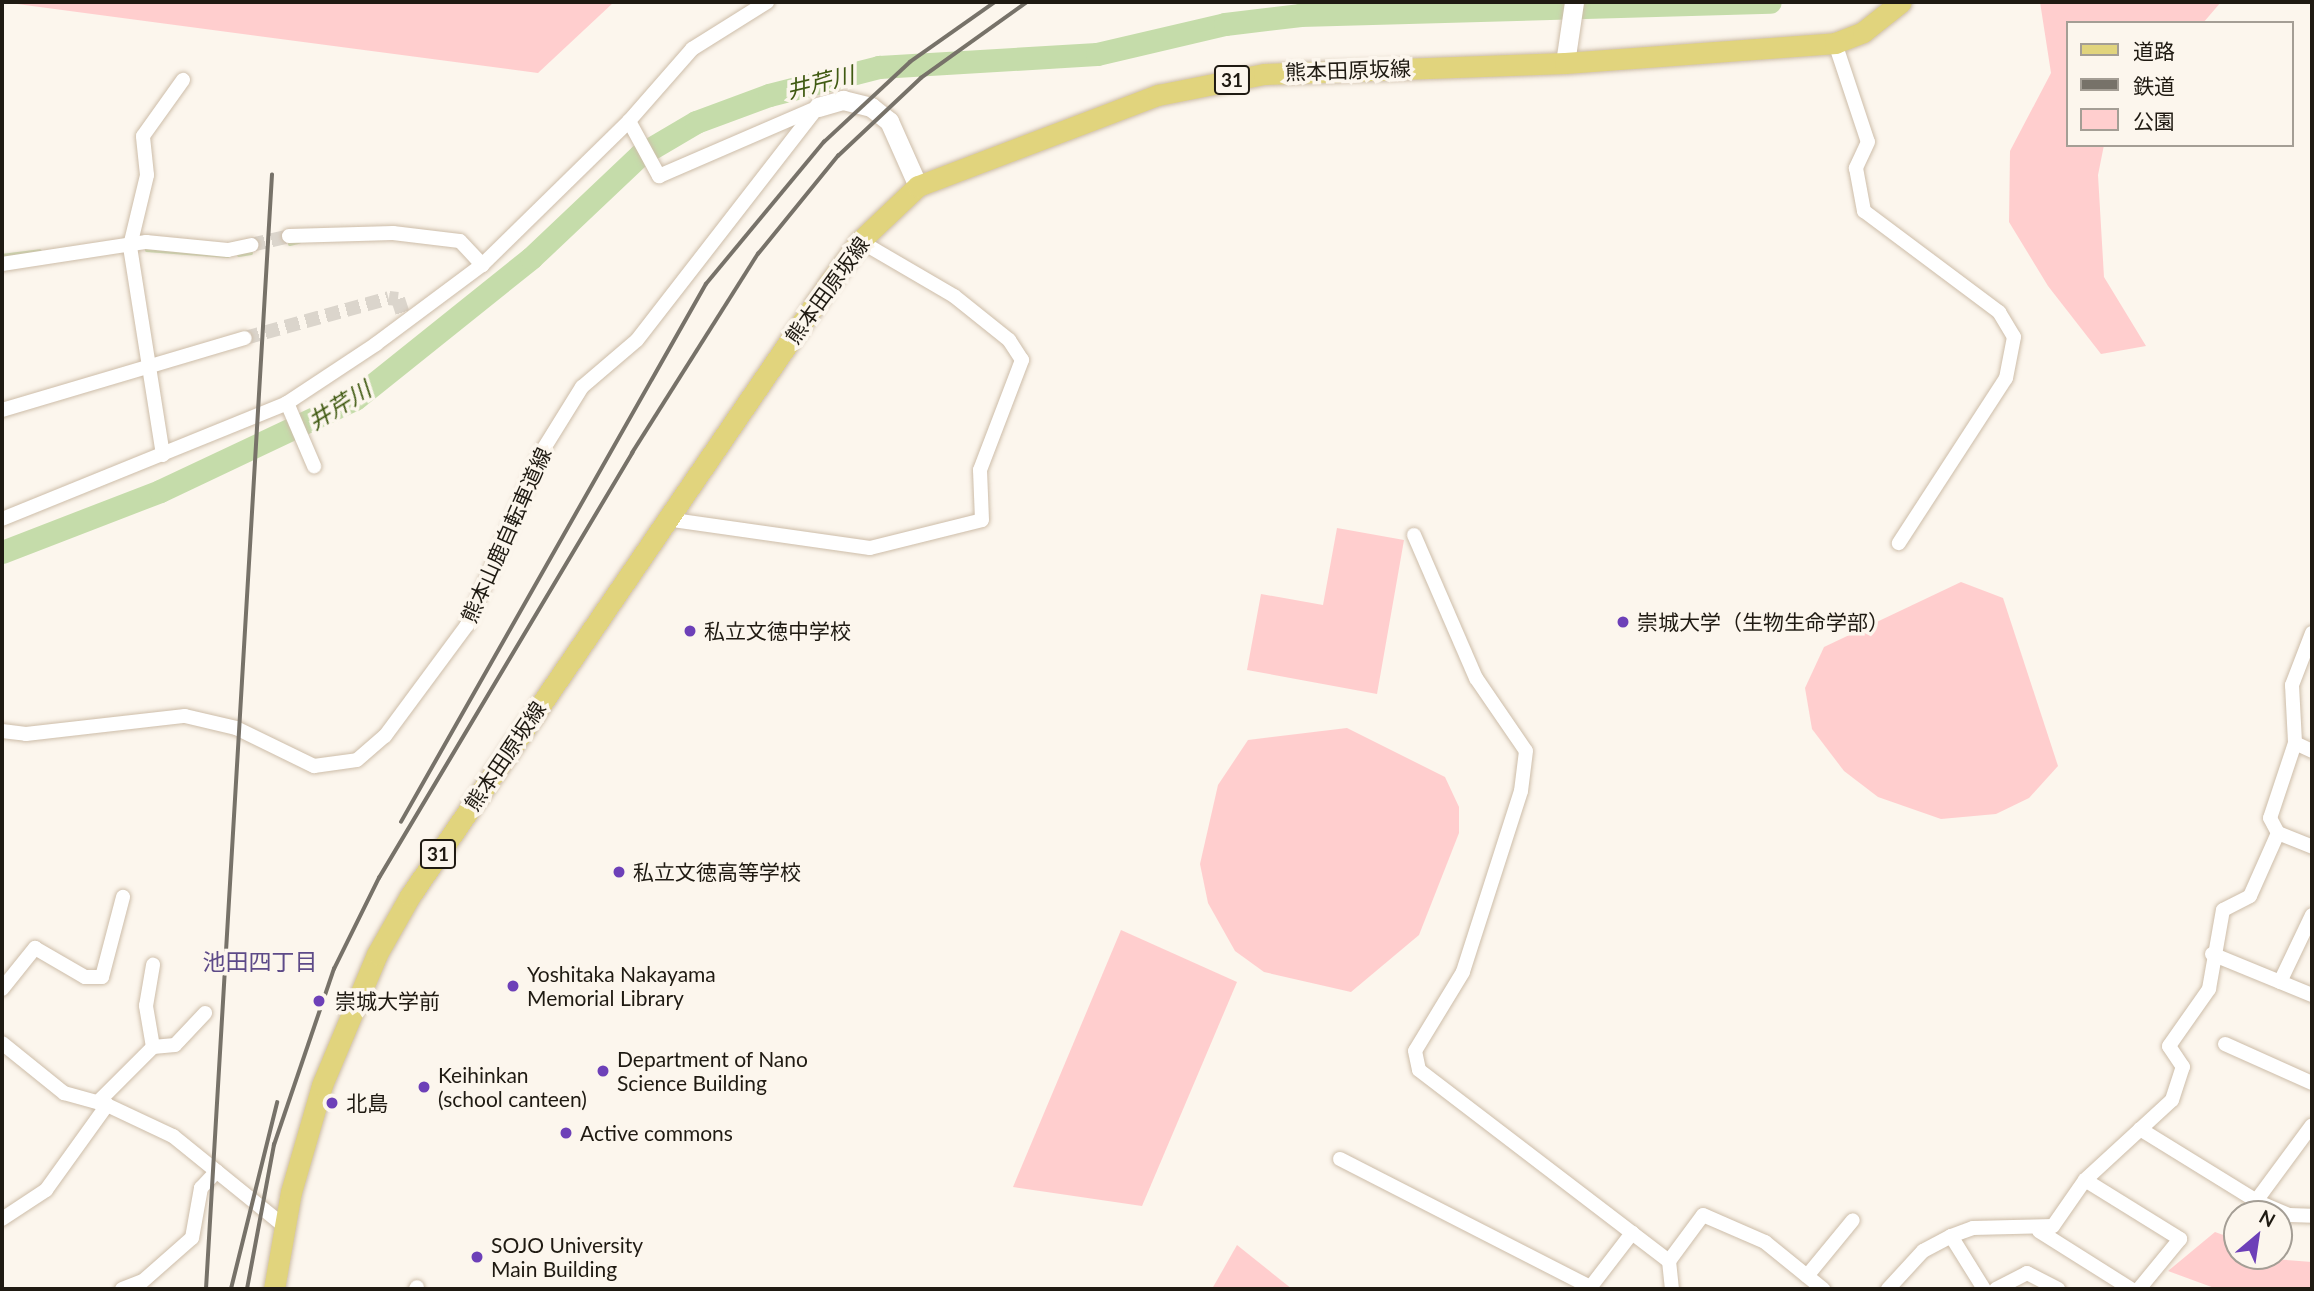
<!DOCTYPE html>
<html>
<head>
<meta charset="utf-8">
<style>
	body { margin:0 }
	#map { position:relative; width:2314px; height:1291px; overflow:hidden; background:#fcf6ed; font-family:Lato,"Noto Sans JP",sans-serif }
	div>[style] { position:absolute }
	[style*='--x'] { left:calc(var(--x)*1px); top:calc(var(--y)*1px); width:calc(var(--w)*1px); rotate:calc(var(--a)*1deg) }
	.green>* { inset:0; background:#ffcece }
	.stream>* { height:3.5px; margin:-1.75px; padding:0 1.75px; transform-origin:1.75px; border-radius:1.75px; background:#c5dcaa }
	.river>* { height:23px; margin:-11.5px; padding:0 11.5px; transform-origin:11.5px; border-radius:11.5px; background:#c5dcaa }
	.street-tunnel>* { height:14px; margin-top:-7px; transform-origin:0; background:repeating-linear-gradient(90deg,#dbd5cc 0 14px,transparent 0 21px) }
	.roads { filter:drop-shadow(0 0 2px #cdbda9) drop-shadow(0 0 2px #cdbda9) }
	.street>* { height:14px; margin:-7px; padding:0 7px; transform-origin:7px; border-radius:7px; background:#fff }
	.secondary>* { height:19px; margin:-9.5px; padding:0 9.5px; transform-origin:9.5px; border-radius:9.5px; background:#fff }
	.primary>* { height:21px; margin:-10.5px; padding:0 10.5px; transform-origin:10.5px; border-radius:10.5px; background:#e1d47d }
	.rail>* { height:3.5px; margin:-1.75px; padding:0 1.75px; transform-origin:1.75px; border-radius:1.75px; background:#777269 }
	.dots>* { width:19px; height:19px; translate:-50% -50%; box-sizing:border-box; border:4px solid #fcf6ed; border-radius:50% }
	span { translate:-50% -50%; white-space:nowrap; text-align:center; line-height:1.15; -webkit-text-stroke:7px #fcf6ed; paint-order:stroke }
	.shield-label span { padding:2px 5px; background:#fcf6ed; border:2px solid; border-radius:5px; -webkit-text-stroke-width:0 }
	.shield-label { font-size:19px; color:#1f1a12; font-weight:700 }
	.street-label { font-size:21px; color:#1f1a12 }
	.poi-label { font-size:21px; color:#1f1a12 }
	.left { translate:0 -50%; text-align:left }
	.water-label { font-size:23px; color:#405a12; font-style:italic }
	.neighbourhood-label { font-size:23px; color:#5d4a88 }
	.frame { position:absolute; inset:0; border:4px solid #1f1a12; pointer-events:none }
	.legend { position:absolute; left:2066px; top:21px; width:228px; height:126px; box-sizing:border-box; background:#fcf6ed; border:2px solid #a49e95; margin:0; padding:9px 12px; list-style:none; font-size:21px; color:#1f1a12 }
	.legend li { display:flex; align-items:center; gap:14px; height:35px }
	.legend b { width:35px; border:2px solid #a49e95 }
	.north { position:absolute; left:2223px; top:1200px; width:70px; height:70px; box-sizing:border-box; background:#fcf6ed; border:2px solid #a49e95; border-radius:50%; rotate:29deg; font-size:19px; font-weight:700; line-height:28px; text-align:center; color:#1f1a12 }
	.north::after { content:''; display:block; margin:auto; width:24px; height:32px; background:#6d40b8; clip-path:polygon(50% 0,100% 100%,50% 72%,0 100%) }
</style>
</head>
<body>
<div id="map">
	<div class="green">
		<i style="clip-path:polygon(2px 2px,614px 2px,538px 73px)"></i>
		<i style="clip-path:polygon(2040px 2px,2221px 2px,2203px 23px,2067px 23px,2067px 145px,2104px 145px,2098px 175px,2104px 277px,2146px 346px,2101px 354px,2048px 286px,2009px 222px,2010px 151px,2051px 73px)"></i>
		<i style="clip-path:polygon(1337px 528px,1404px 540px,1377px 694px,1247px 670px,1261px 594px,1323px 605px)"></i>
		<i style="clip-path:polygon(1961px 582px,2003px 598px,2058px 766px,2029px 798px,1996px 814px,1941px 819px,1878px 797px,1844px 771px,1812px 729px,1805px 688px,1824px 647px)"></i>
		<i style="clip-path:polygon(1347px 728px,1445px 777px,1459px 807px,1459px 833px,1419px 935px,1351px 992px,1264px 972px,1235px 951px,1208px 903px,1200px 864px,1218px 785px,1248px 740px)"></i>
		<i style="clip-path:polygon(1121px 930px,1237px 982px,1142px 1206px,1013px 1187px)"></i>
		<i style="clip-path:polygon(2215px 1232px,2237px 1240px,2237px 1256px,2312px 1262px,2312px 1289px,2217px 1289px,2168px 1271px)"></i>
		<i style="clip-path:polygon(1237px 1245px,1292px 1289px,1212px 1289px)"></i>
	</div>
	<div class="stream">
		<i style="--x:290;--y:244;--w:9;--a:-13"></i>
		<i style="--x:147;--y:250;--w:81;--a:4.2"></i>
		<i style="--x:239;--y:255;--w:12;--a:-9"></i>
		<i style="--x:2;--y:256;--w:38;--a:-7"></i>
	</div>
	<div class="river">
		<i style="--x:2;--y:552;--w:169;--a:-21.1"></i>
		<i style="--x:160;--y:491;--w:216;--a:-25.3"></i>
		<i style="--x:355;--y:399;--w:226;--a:-38.7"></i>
		<i style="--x:531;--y:258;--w:150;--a:-43.4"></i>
		<i style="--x:640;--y:155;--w:65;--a:-30.5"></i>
		<i style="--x:696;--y:122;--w:78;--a:-20.3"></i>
		<i style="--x:769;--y:95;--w:114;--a:-14.3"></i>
		<i style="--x:879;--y:67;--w:218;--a:-3.4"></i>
		<i style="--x:1097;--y:54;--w:131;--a:-13.2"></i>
		<i style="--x:1225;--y:24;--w:76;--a:-6.8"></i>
		<i style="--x:1300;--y:15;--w:470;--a:-1.6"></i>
	</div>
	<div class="street-tunnel">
		<i style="--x:251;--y:245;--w:39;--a:-13"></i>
		<i style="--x:245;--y:338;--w:149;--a:-15.5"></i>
		<i style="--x:389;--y:298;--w:9;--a:6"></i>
		<i style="--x:398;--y:299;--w:26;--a:72"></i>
	</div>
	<div class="roads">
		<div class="street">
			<i style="--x:1835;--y:43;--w:104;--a:71.6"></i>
			<i style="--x:1868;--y:142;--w:29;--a:115"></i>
			<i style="--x:1856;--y:168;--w:44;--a:79.5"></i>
			<i style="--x:1864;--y:211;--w:169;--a:36.8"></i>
			<i style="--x:1999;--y:312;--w:29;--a:59"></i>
			<i style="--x:2014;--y:337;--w:42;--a:101"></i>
			<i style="--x:2006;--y:378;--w:197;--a:123"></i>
			<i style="--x:629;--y:121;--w:63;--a:61.4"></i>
			<i style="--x:659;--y:176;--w:171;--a:-23.4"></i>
			<i style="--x:289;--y:236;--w:104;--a:-1.7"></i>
			<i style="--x:393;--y:233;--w:67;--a:6.8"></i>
			<i style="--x:460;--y:241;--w:33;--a:47"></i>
			<i style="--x:2;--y:264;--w:146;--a:-8.7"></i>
			<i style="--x:146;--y:242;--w:82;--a:5.6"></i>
			<i style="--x:228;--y:250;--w:24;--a:-12"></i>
			<i style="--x:287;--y:403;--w:69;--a:66.8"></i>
			<i style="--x:2;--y:410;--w:253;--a:-16.5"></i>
			<i style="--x:163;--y:455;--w:212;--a:-99"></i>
			<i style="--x:130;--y:246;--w:73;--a:-76.5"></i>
			<i style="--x:147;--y:175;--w:39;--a:-96"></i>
			<i style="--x:143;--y:136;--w:69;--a:-54.5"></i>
			<i style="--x:2;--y:519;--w:308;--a:-22.1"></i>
			<i style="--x:287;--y:403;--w:107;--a:-33.5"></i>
			<i style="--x:376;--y:344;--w:132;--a:-36.7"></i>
			<i style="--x:482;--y:265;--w:206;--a:-44.4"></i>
			<i style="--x:629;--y:121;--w:96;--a:-48.8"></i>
			<i style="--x:692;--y:49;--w:89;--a:-32.1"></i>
			<i style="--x:666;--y:519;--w:206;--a:8.1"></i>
			<i style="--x:870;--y:548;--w:115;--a:-14"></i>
			<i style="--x:982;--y:520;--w:50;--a:-92.3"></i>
			<i style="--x:980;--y:470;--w:118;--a:-69.1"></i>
			<i style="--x:1022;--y:360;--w:24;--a:-123"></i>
			<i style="--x:1009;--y:340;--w:70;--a:-141.3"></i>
			<i style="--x:954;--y:296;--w:109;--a:-149.7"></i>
			<i style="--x:1414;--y:535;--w:156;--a:66.6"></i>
			<i style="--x:1476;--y:678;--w:88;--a:55.6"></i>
			<i style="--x:1526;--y:751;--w:40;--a:97.1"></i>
			<i style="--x:1521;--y:791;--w:190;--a:107.8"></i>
			<i style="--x:1463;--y:972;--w:92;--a:121.3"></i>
			<i style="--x:1415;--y:1051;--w:19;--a:78"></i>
			<i style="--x:1419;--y:1070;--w:315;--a:37.4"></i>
			<i style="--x:1669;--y:1261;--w:57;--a:-53.5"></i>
			<i style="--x:1703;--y:1215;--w:68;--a:23.5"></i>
			<i style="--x:1765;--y:1242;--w:75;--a:39"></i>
			<i style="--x:2312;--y:633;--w:56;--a:111"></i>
			<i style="--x:2292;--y:685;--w:58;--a:87"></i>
			<i style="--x:2295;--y:743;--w:79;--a:108.4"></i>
			<i style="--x:2270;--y:818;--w:17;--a:62"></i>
			<i style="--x:2278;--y:833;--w:37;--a:22"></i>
			<i style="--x:2;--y:731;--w:24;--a:7"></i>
			<i style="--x:26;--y:734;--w:160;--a:-6.5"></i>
			<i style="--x:185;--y:716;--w:52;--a:13.2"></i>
			<i style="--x:236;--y:728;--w:87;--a:26"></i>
			<i style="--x:314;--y:766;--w:43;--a:-7.9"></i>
			<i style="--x:357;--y:760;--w:37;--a:-41"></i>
			<i style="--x:385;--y:736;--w:138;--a:-53.5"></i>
			<i style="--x:467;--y:625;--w:187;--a:-66.7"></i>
			<i style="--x:541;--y:453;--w:78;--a:-58.2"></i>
			<i style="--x:582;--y:387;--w:72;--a:-40.5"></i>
			<i style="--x:637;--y:340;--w:295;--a:-52.2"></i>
			<i style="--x:2295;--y:743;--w:19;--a:25"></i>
			<i style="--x:2212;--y:954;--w:108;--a:22.3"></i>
			<i style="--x:2280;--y:982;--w:74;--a:-64.5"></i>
			<i style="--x:2;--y:989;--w:53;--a:-51.2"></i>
			<i style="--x:35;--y:948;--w:58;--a:30.1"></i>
			<i style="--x:85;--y:977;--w:17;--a:0"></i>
			<i style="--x:102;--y:977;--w:83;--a:-75.3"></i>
			<i style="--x:2;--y:1043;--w:80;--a:38.9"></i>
			<i style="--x:64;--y:1093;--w:45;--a:15.6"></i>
			<i style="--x:107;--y:1105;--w:73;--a:25.2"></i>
			<i style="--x:173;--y:1136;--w:141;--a:39"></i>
			<i style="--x:2225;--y:1044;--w:95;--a:24.1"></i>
			<i style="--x:153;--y:1047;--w:42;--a:-99.7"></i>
			<i style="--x:146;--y:1006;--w:42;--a:-80.3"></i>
			<i style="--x:98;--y:1102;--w:78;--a:-45"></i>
			<i style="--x:153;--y:1047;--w:22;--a:-5"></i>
			<i style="--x:175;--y:1045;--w:44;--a:-46.8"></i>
			<i style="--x:2140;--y:1129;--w:139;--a:31.7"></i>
			<i style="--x:2258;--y:1202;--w:34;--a:23"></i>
			<i style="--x:2289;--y:1215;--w:23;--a:2"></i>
			<i style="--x:1340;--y:1159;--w:281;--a:27.1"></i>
			<i style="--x:2085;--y:1180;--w:112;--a:31.8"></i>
			<i style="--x:2180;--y:1239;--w:65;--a:129.4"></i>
			<i style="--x:2256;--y:1201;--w:94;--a:-53.6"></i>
			<i style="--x:2;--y:1219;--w:53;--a:-33.4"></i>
			<i style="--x:46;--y:1190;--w:105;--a:-54.3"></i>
			<i style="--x:2039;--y:1231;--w:109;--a:32.2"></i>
			<i style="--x:1951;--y:1236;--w:62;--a:58.1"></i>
			<i style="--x:1669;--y:1261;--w:28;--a:84"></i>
			<i style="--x:1807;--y:1276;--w:72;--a:-50.6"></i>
			<i style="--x:122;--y:1289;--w:22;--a:-21"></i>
			<i style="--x:143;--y:1281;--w:65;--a:-41.3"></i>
			<i style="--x:192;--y:1238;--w:51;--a:-79.8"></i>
			<i style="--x:201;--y:1188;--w:23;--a:-47"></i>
			<i style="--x:416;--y:1289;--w:2;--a:-63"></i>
			<i style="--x:1589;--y:1289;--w:71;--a:-52.5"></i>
			<i style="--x:1888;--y:1289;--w:52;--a:-47.4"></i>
			<i style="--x:1923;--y:1251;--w:32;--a:-28"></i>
			<i style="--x:1951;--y:1236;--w:23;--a:-20"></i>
			<i style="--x:1973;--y:1228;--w:80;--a:-1.4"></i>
			<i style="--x:2053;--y:1226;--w:56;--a:-55.2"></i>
			<i style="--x:2085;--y:1180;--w:118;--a:-42.6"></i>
			<i style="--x:2172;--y:1100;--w:35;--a:-72"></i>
			<i style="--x:2183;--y:1067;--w:25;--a:-124"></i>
			<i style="--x:2169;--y:1046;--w:70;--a:-54.9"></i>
			<i style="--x:2209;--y:989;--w:80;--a:-80"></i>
			<i style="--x:2223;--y:910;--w:30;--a:-27"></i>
			<i style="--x:2250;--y:896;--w:69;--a:-66"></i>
			<i style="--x:1996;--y:1289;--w:35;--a:-27"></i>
			<i style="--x:2027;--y:1273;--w:35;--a:27"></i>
		</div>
		<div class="secondary">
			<i style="--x:1565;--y:63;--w:62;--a:-81.6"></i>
			<i style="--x:818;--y:107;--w:26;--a:-16"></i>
			<i style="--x:843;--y:100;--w:29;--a:14"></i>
			<i style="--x:871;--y:107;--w:23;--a:38"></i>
			<i style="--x:889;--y:121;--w:71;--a:66"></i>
		</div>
		<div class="primary">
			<i style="--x:274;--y:1289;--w:98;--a:-80.1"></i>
			<i style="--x:291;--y:1192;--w:111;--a:-73.8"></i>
			<i style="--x:322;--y:1085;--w:142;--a:-67.2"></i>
			<i style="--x:377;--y:954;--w:67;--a:-60.4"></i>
			<i style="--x:410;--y:896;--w:744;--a:-55.63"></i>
			<i style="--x:830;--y:282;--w:51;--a:-53.8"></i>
			<i style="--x:860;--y:241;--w:80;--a:-43.5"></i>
			<i style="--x:918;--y:186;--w:257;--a:-20.8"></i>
			<i style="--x:1158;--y:95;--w:108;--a:-11.2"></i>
			<i style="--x:1264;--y:74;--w:301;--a:-2.1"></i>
			<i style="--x:1565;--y:63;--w:271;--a:-4.2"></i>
			<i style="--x:1835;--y:43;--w:30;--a:-21"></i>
			<i style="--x:1863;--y:32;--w:48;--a:-38.3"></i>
		</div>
	</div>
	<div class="rail">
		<i style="--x:401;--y:822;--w:618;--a:-60.45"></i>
		<i style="--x:706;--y:284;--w:185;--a:-50.3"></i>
		<i style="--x:824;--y:142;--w:117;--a:-42.9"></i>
		<i style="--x:910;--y:62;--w:104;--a:-35.2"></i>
		<i style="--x:206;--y:1289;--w:1116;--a:-86.61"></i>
		<i style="--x:231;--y:1289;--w:192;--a:-76.1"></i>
		<i style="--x:247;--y:1289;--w:147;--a:-79.4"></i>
		<i style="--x:274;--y:1145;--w:186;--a:-71.2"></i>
		<i style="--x:334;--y:969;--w:102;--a:-63.7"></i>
		<i style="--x:379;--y:878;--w:495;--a:-59.2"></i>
		<i style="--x:632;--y:453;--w:236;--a:-57.7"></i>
		<i style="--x:758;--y:254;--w:127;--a:-50.8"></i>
		<i style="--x:838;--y:156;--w:114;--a:-43.2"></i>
		<i style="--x:921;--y:78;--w:130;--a:-35.6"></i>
	</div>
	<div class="dots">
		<i style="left:1623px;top:622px;background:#6d40b8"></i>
		<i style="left:690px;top:631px;background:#6d40b8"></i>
		<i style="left:619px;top:872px;background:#6d40b8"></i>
		<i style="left:513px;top:986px;background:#6d40b8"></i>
		<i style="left:319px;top:1001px;background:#6d40b8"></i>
		<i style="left:603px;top:1071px;background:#6d40b8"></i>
		<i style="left:424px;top:1087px;background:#6d40b8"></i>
		<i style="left:332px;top:1103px;background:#6d40b8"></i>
		<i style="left:566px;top:1133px;background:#6d40b8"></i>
		<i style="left:477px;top:1257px;background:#6d40b8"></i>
	</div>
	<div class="shield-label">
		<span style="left:1232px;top:80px">31</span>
		<span style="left:438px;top:854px">31</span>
	</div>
	<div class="street-label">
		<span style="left:1348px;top:70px;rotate:-2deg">熊本田原坂線</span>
		<span style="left:827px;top:290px;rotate:-54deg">熊本田原坂線</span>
		<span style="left:506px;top:535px;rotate:-66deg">熊本山鹿自転車道線</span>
		<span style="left:505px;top:756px;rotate:-56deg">熊本田原坂線</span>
	</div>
	<div class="poi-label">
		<span class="left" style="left:1637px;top:622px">崇城大学（生物生命学部）</span>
		<span class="left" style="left:704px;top:631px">私立文徳中学校</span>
		<span class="left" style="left:633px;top:872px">私立文徳高等学校</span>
		<span class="left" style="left:527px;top:986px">Yoshitaka Nakayama<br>Memorial Library</span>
		<span class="left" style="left:335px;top:1001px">崇城大学前</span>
		<span class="left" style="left:617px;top:1071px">Department of Nano<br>Science Building</span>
		<span class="left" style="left:438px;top:1087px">Keihinkan<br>(school canteen)</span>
		<span class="left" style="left:346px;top:1103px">北島</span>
		<span class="left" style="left:580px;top:1133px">Active commons</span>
		<span class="left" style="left:491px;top:1257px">SOJO University<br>Main Building</span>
	</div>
	<div class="water-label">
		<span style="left:820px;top:82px;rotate:-14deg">井芹川</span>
		<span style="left:339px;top:405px;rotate:-32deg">井芹川</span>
	</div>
	<div class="neighbourhood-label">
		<span style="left:260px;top:961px">池田四丁目</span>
	</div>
	<div class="frame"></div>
	<ul class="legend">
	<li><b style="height:9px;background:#e1d47d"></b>道路</li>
	<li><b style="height:9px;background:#777269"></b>鉄道</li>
	<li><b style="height:19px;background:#ffcece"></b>公園</li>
	</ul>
	<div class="north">N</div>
</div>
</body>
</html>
